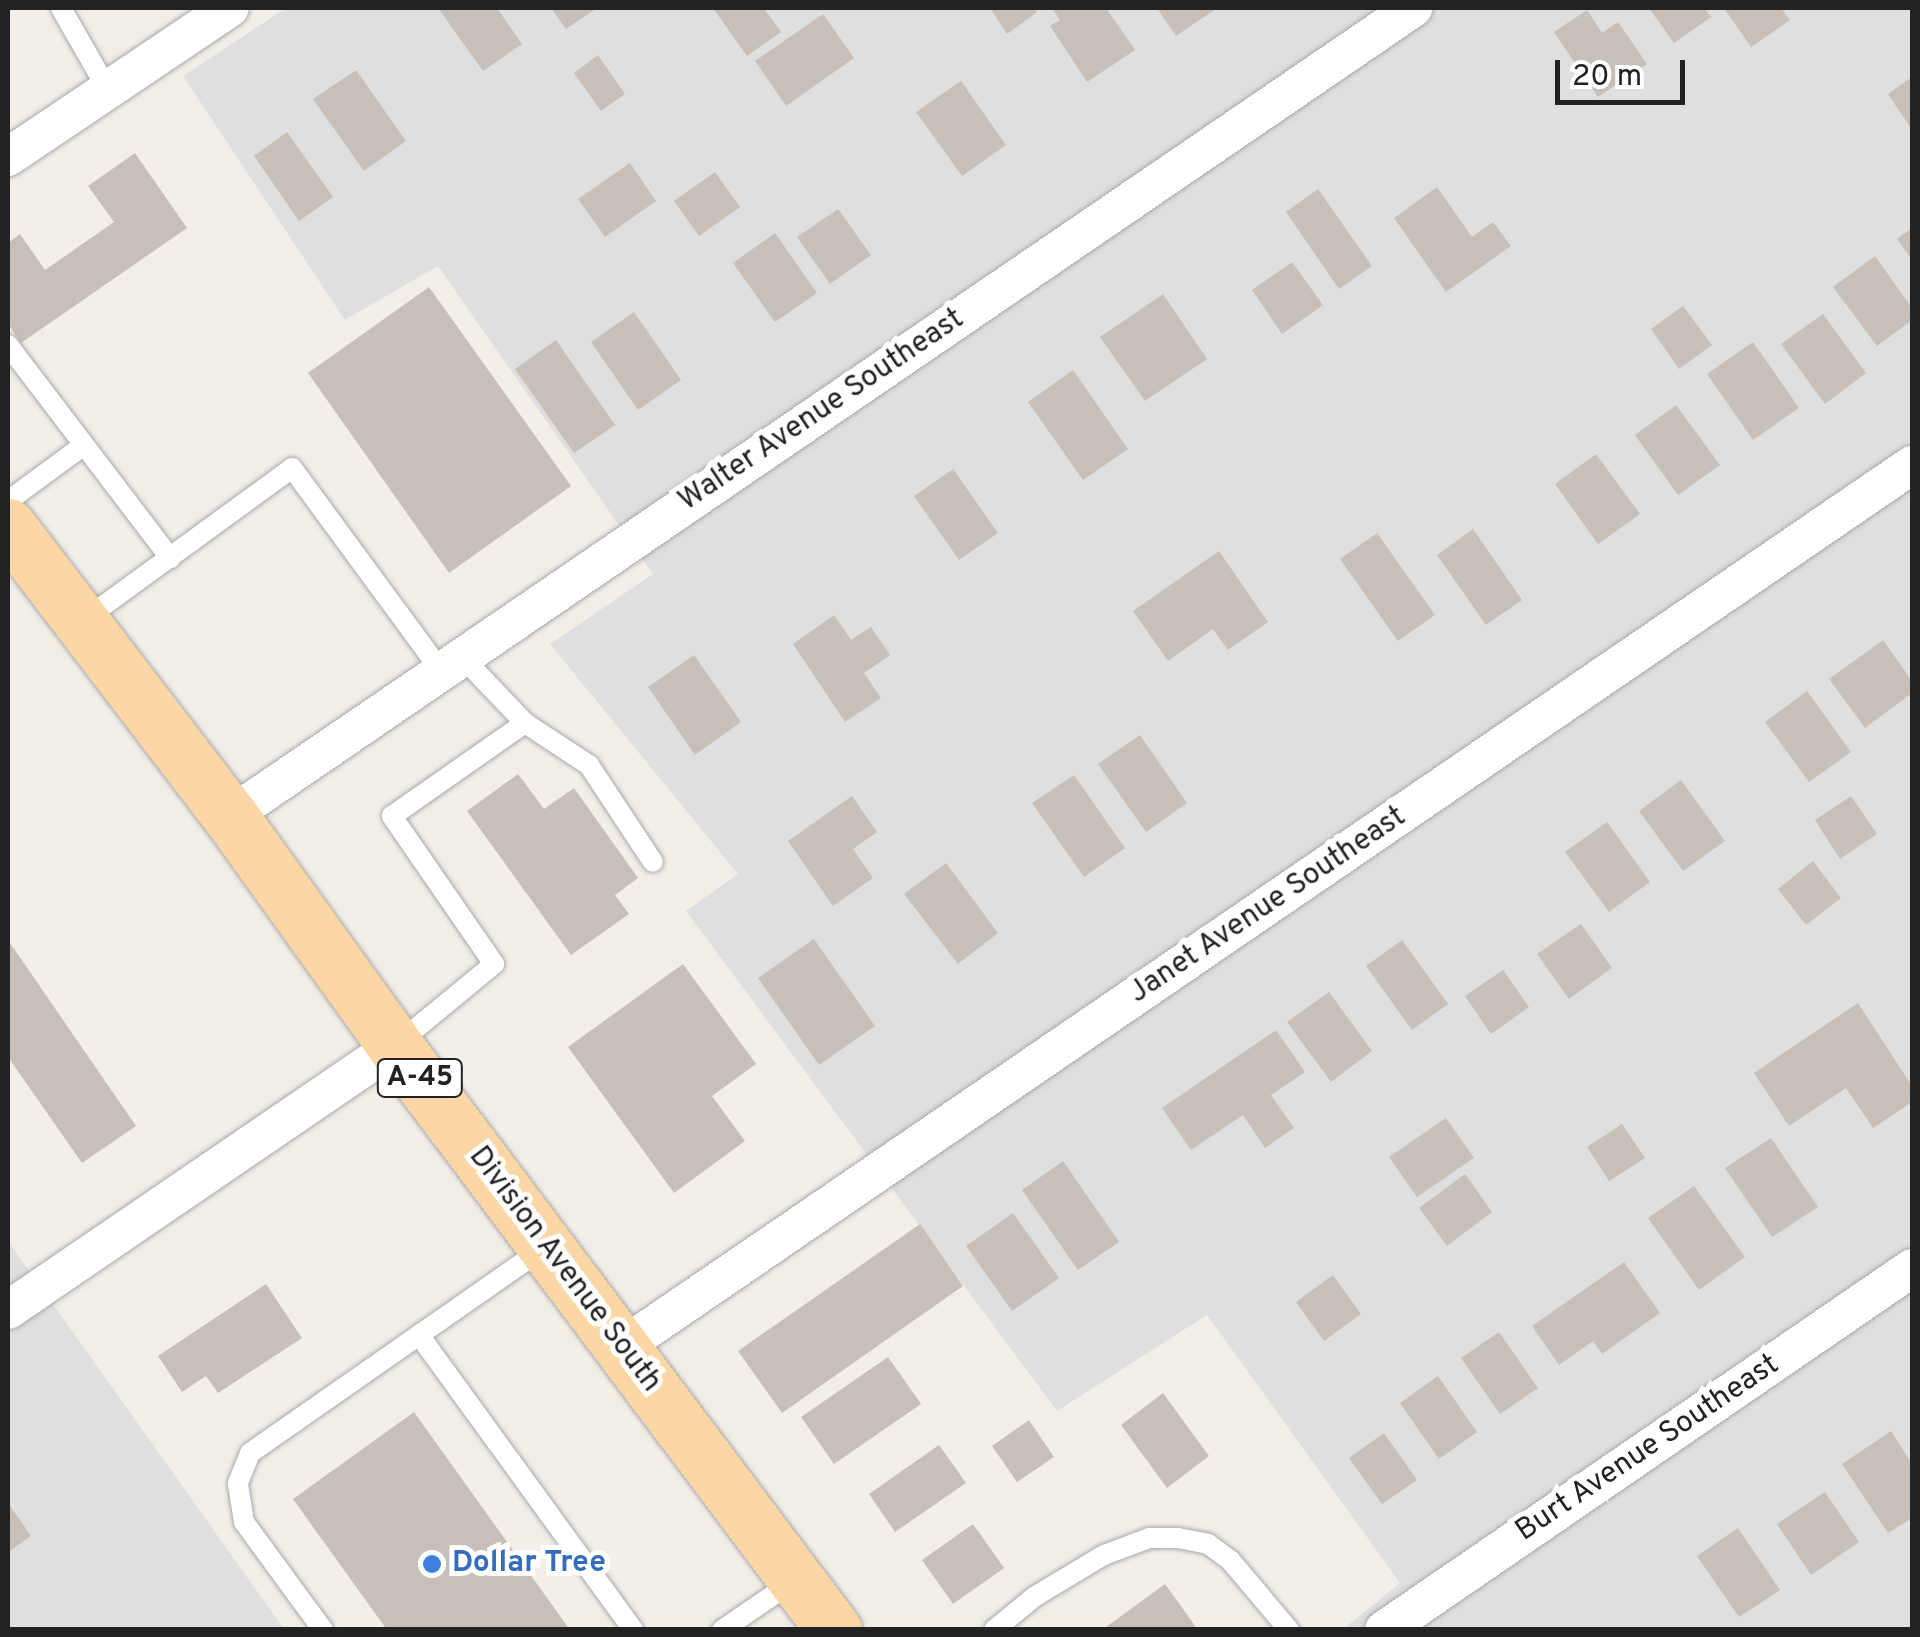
<!DOCTYPE html>
<html>
<head>
<meta charset="utf-8">
<style>
	body { margin:0 }
	#map { position:relative; width:1920px; height:1637px; overflow:hidden; background:#f2efe9; font-family:Overpass,sans-serif }
	div>[style] { position:absolute }
	[style*='--x'] { left:calc(var(--x)*1px); top:calc(var(--y)*1px); width:calc(var(--w)*1px); rotate:calc(var(--a)*1deg) }
	.residential>* { inset:0; background:#e0dfdf }
	.building>* { inset:0; background:#c7bfb8 }
	.roads { filter:drop-shadow(0 0 2px #a9a9a9) drop-shadow(0 0 2px #a9a9a9) }
	.service>* { height:20px; margin:-10px; padding:0 10px; transform-origin:10px; border-radius:10px; background:#fff }
	.minor>* { height:38px; margin:-19px; padding:0 19px; transform-origin:19px; border-radius:19px; background:#fff }
	.primary>* { height:55px; margin:-27.5px; padding:0 27.5px; transform-origin:27.5px; border-radius:27.5px; background:#fcd6a4 }
	.dots>* { width:28px; height:28px; translate:-50% -50%; box-sizing:border-box; border:5px solid #fff; border-radius:50% }
	span { translate:-50% -50%; white-space:nowrap; text-align:center; line-height:1.15; -webkit-text-stroke:10px #fff; paint-order:stroke }
	.shield-label span { padding:2px 8px; background:#fff; border:2px solid; border-radius:8px; -webkit-text-stroke-width:0 }
	.shield-label { font-size:28px; color:#222; font-weight:700 }
	.street-label { font-size:30px; color:#222 }
	.shop-label { font-size:30px; color:#366cbe; font-weight:700 }
	.left { translate:0 -50%; text-align:left }
	.frame { position:absolute; inset:0; border:10px solid #222; pointer-events:none }
	.scale { position:absolute; left:1555px; top:60px; width:130px; height:45px; box-sizing:border-box; border:5px solid #222; border-top:0; padding-left:12px; font-size:30px; line-height:35px; white-space:nowrap; color:#222; -webkit-text-stroke:8px #fff; paint-order:stroke }
</style>
</head>
<body>
<div id="map">
	<div class="residential">
		<i style="clip-path:polygon(286px 8px,1912px 8px,1912px 1629px,1343px 1629px,1400px 1583px,1207px 1315px,1057px 1411px,686px 911px,738px 874px,550px 644px,653px 574px,438px 266px,345px 320px,183px 76px)"></i>
		<i style="clip-path:polygon(8px 1241px,284px 1629px,8px 1629px)"></i>
	</div>
	<div class="building">
		<i style="clip-path:polygon(438px 8px,497px 8px,522px 44px,483px 71px)"></i>
		<i style="clip-path:polygon(551px 8px,597px 8px,566px 29px)"></i>
		<i style="clip-path:polygon(713px 8px,764px 8px,781px 32px,747px 56px)"></i>
		<i style="clip-path:polygon(990px 8px,1034px 8px,1037px 12px,1007px 34px)"></i>
		<i style="clip-path:polygon(1052px 8px,1106px 8px,1135px 50px,1087px 82px,1050px 26px,1060px 20px)"></i>
		<i style="clip-path:polygon(1157px 8px,1217px 8px,1176px 36px)"></i>
		<i style="clip-path:polygon(1649px 8px,1704px 8px,1711px 17px,1674px 43px)"></i>
		<i style="clip-path:polygon(1724px 8px,1781px 8px,1790px 20px,1751px 47px)"></i>
		<i style="clip-path:polygon(1587px 10px,1602px 33px,1618px 22px,1647px 64px,1598px 97px,1554px 32px)"></i>
		<i style="clip-path:polygon(823px 14px,854px 58px,786px 106px,755px 61px)"></i>
		<i style="clip-path:polygon(598px 55px,625px 94px,601px 111px,574px 73px)"></i>
		<i style="clip-path:polygon(356px 70px,406px 141px,364px 171px,313px 99px)"></i>
		<i style="clip-path:polygon(1912px 77px,1912px 130px,1888px 94px)"></i>
		<i style="clip-path:polygon(961px 81px,1006px 145px,962px 176px,916px 112px)"></i>
		<i style="clip-path:polygon(287px 132px,333px 197px,299px 221px,254px 156px)"></i>
		<i style="clip-path:polygon(135px 153px,187px 228px,21px 343px,8px 324px,8px 243px,20px 234px,45px 270px,114px 222px,88px 186px)"></i>
		<i style="clip-path:polygon(630px 163px,656px 201px,605px 237px,578px 199px)"></i>
		<i style="clip-path:polygon(715px 172px,740px 207px,699px 236px,674px 201px)"></i>
		<i style="clip-path:polygon(1437px 187px,1472px 237px,1493px 222px,1511px 246px,1446px 292px,1394px 218px)"></i>
		<i style="clip-path:polygon(1318px 189px,1372px 266px,1339px 289px,1286px 212px)"></i>
		<i style="clip-path:polygon(838px 209px,871px 255px,830px 284px,797px 237px)"></i>
		<i style="clip-path:polygon(1912px 228px,1912px 260px,1897px 239px)"></i>
		<i style="clip-path:polygon(775px 233px,817px 293px,775px 322px,733px 263px)"></i>
		<i style="clip-path:polygon(1875px 256px,1912px 308px,1912px 320px,1877px 346px,1833px 287px)"></i>
		<i style="clip-path:polygon(1292px 262px,1323px 305px,1282px 334px,1252px 290px)"></i>
		<i style="clip-path:polygon(429px 287px,571px 486px,449px 573px,308px 373px)"></i>
		<i style="clip-path:polygon(1163px 294px,1207px 359px,1145px 401px,1100px 337px)"></i>
		<i style="clip-path:polygon(1683px 306px,1712px 345px,1679px 369px,1651px 329px)"></i>
		<i style="clip-path:polygon(634px 312px,681px 380px,638px 410px,591px 342px)"></i>
		<i style="clip-path:polygon(1823px 314px,1866px 373px,1825px 404px,1781px 344px)"></i>
		<i style="clip-path:polygon(556px 340px,615px 425px,574px 453px,515px 369px)"></i>
		<i style="clip-path:polygon(1753px 342px,1799px 408px,1753px 440px,1707px 374px)"></i>
		<i style="clip-path:polygon(1073px 370px,1128px 449px,1083px 480px,1028px 402px)"></i>
		<i style="clip-path:polygon(1676px 405px,1720px 465px,1678px 495px,1635px 435px)"></i>
		<i style="clip-path:polygon(1596px 454px,1640px 514px,1598px 544px,1555px 484px)"></i>
		<i style="clip-path:polygon(953px 469px,998px 533px,959px 560px,914px 496px)"></i>
		<i style="clip-path:polygon(1473px 529px,1522px 600px,1486px 625px,1437px 555px)"></i>
		<i style="clip-path:polygon(1377px 533px,1435px 615px,1398px 641px,1340px 559px)"></i>
		<i style="clip-path:polygon(1219px 551px,1268px 622px,1228px 650px,1213px 629px,1168px 661px,1133px 611px)"></i>
		<i style="clip-path:polygon(834px 615px,851px 640px,871px 627px,890px 655px,864px 673px,881px 698px,845px 722px,793px 644px)"></i>
		<i style="clip-path:polygon(1883px 640px,1912px 681px,1912px 693px,1865px 728px,1829px 679px)"></i>
		<i style="clip-path:polygon(694px 655px,741px 722px,695px 755px,648px 687px)"></i>
		<i style="clip-path:polygon(1807px 691px,1851px 752px,1809px 782px,1765px 722px)"></i>
		<i style="clip-path:polygon(1140px 735px,1187px 803px,1146px 832px,1098px 764px)"></i>
		<i style="clip-path:polygon(518px 774px,544px 809px,574px 788px,638px 878px,615px 895px,629px 914px,571px 955px,467px 811px)"></i>
		<i style="clip-path:polygon(1074px 775px,1125px 848px,1084px 877px,1032px 803px)"></i>
		<i style="clip-path:polygon(1681px 780px,1725px 841px,1683px 871px,1639px 811px)"></i>
		<i style="clip-path:polygon(852px 796px,877px 832px,853px 849px,873px 878px,833px 906px,788px 841px)"></i>
		<i style="clip-path:polygon(1851px 796px,1877px 834px,1840px 859px,1815px 820px)"></i>
		<i style="clip-path:polygon(1607px 822px,1650px 882px,1609px 912px,1565px 852px)"></i>
		<i style="clip-path:polygon(1813px 861px,1841px 898px,1806px 925px,1778px 889px)"></i>
		<i style="clip-path:polygon(946px 863px,998px 933px,958px 964px,904px 894px)"></i>
		<i style="clip-path:polygon(1581px 924px,1612px 968px,1569px 999px,1537px 954px)"></i>
		<i style="clip-path:polygon(814px 939px,875px 1026px,819px 1065px,758px 978px)"></i>
		<i style="clip-path:polygon(8px 940px,136px 1126px,82px 1163px,8px 1057px)"></i>
		<i style="clip-path:polygon(1402px 940px,1448px 1004px,1412px 1030px,1366px 966px)"></i>
		<i style="clip-path:polygon(683px 964px,756px 1064px,712px 1096px,745px 1141px,674px 1193px,568px 1047px)"></i>
		<i style="clip-path:polygon(1503px 970px,1529px 1007px,1491px 1034px,1465px 996px)"></i>
		<i style="clip-path:polygon(1329px 992px,1372px 1051px,1331px 1082px,1287px 1022px)"></i>
		<i style="clip-path:polygon(1858px 1003px,1912px 1086px,1912px 1102px,1873px 1128px,1846px 1088px,1789px 1126px,1754px 1073px)"></i>
		<i style="clip-path:polygon(1276px 1030px,1305px 1072px,1271px 1095px,1294px 1128px,1265px 1148px,1243px 1115px,1191px 1150px,1162px 1108px)"></i>
		<i style="clip-path:polygon(1446px 1118px,1474px 1158px,1417px 1197px,1389px 1157px)"></i>
		<i style="clip-path:polygon(1622px 1124px,1645px 1158px,1609px 1181px,1587px 1147px)"></i>
		<i style="clip-path:polygon(1771px 1138px,1818px 1207px,1772px 1237px,1725px 1168px)"></i>
		<i style="clip-path:polygon(1063px 1161px,1119px 1242px,1078px 1270px,1022px 1190px)"></i>
		<i style="clip-path:polygon(1465px 1174px,1492px 1212px,1447px 1246px,1419px 1208px)"></i>
		<i style="clip-path:polygon(1694px 1186px,1745px 1257px,1699px 1290px,1648px 1218px)"></i>
		<i style="clip-path:polygon(1013px 1213px,1059px 1278px,1012px 1311px,966px 1246px)"></i>
		<i style="clip-path:polygon(920px 1224px,963px 1286px,782px 1413px,738px 1351px)"></i>
		<i style="clip-path:polygon(1624px 1262px,1660px 1313px,1602px 1354px,1593px 1341px,1559px 1365px,1532px 1326px)"></i>
		<i style="clip-path:polygon(1333px 1275px,1361px 1314px,1324px 1341px,1296px 1302px)"></i>
		<i style="clip-path:polygon(266px 1284px,302px 1338px,218px 1393px,206px 1376px,182px 1392px,158px 1356px)"></i>
		<i style="clip-path:polygon(1499px 1332px,1538px 1388px,1500px 1414px,1461px 1358px)"></i>
		<i style="clip-path:polygon(888px 1357px,921px 1404px,834px 1464px,801px 1417px)"></i>
		<i style="clip-path:polygon(1438px 1376px,1477px 1432px,1439px 1459px,1400px 1403px)"></i>
		<i style="clip-path:polygon(1163px 1393px,1209px 1456px,1167px 1488px,1121px 1425px)"></i>
		<i style="clip-path:polygon(414px 1412px,570px 1630px,387px 1630px,293px 1499px)"></i>
		<i style="clip-path:polygon(1029px 1420px,1054px 1457px,1017px 1482px,992px 1446px)"></i>
		<i style="clip-path:polygon(1891px 1431px,1912px 1464px,1912px 1518px,1888px 1533px,1842px 1464px)"></i>
		<i style="clip-path:polygon(1384px 1433px,1417px 1480px,1382px 1504px,1349px 1458px)"></i>
		<i style="clip-path:polygon(939px 1445px,966px 1483px,895px 1532px,869px 1494px)"></i>
		<i style="clip-path:polygon(1825px 1492px,1859px 1542px,1811px 1575px,1777px 1524px)"></i>
		<i style="clip-path:polygon(8px 1503px,31px 1536px,8px 1552px)"></i>
		<i style="clip-path:polygon(973px 1524px,1004px 1568px,953px 1604px,922px 1560px)"></i>
		<i style="clip-path:polygon(1738px 1528px,1780px 1590px,1739px 1617px,1697px 1556px)"></i>
		<i style="clip-path:polygon(1165px 1584px,1198px 1630px,1102px 1630px)"></i>
	</div>
	<div class="roads">
		<div class="service">
			<i style="--x:61;--y:8;--w:95;--a:60.2"></i>
			<i style="--x:8;--y:345;--w:268;--a:52.7"></i>
			<i style="--x:8;--y:501;--w:94;--a:-36.4"></i>
			<i style="--x:81;--y:622;--w:261;--a:-36.1"></i>
			<i style="--x:292;--y:468;--w:252;--a:53.7"></i>
			<i style="--x:462;--y:657;--w:91;--a:46.3"></i>
			<i style="--x:525;--y:723;--w:77;--a:33.3"></i>
			<i style="--x:589;--y:765;--w:116;--a:56.6"></i>
			<i style="--x:397;--y:1044;--w:126;--a:-39.5"></i>
			<i style="--x:494;--y:964;--w:180;--a:-124.6"></i>
			<i style="--x:392;--y:816;--w:162;--a:-35"></i>
			<i style="--x:419;--y:1335;--w:364;--a:54"></i>
			<i style="--x:323;--y:1630;--w:134;--a:-126.2"></i>
			<i style="--x:244;--y:1522;--w:39;--a:-99"></i>
			<i style="--x:238;--y:1483;--w:32;--a:-68"></i>
			<i style="--x:250;--y:1453;--w:360;--a:-34.9"></i>
			<i style="--x:722;--y:1630;--w:88;--a:-34.4"></i>
			<i style="--x:994;--y:1630;--w:52;--a:-39.5"></i>
			<i style="--x:1034;--y:1597;--w:82;--a:-31"></i>
			<i style="--x:1104;--y:1555;--w:48;--a:-20.7"></i>
			<i style="--x:1149;--y:1538;--w:29;--a:0"></i>
			<i style="--x:1178;--y:1538;--w:31;--a:11"></i>
			<i style="--x:1208;--y:1544;--w:27;--a:36"></i>
			<i style="--x:1230;--y:1560;--w:92;--a:49.9"></i>
		</div>
		<div class="minor">
			<i style="--x:8;--y:157;--w:267;--a:-33.9"></i>
			<i style="--x:230;--y:816;--w:1433;--a:-34.33"></i>
			<i style="--x:8;--y:1310;--w:468;--a:-34.3"></i>
			<i style="--x:622;--y:1347;--w:1563;--a:-34.36"></i>
			<i style="--x:1384;--y:1630;--w:640;--a:-34.43"></i>
		</div>
		<div class="primary">
			<i style="--x:8;--y:526;--w:365;--a:52.6"></i>
			<i style="--x:230;--y:816;--w:283;--a:54.3"></i>
			<i style="--x:395;--y:1046;--w:731;--a:53.07"></i>
		</div>
	</div>
	<div class="dots">
		<i style="left:432px;top:1564px;background:#3f7fe0"></i>
	</div>
	<div class="shield-label">
		<span style="left:420px;top:1078px">A-45</span>
	</div>
	<div class="street-label">
		<span style="left:822px;top:411px;rotate:-34deg">Walter Avenue Southeast</span>
		<span style="left:1268px;top:906px;rotate:-34deg">Janet Avenue Southeast</span>
		<span style="left:564px;top:1270px;rotate:53deg">Division Avenue South</span>
		<span style="left:1648px;top:1449px;rotate:-34deg">Burt Avenue Southeast</span>
	</div>
	<div class="shop-label">
		<span class="left" style="left:452px;top:1564px">Dollar Tree</span>
	</div>
	<div class="frame"></div>
	<div class="scale">20 m</div>
</div>
</body>
</html>
